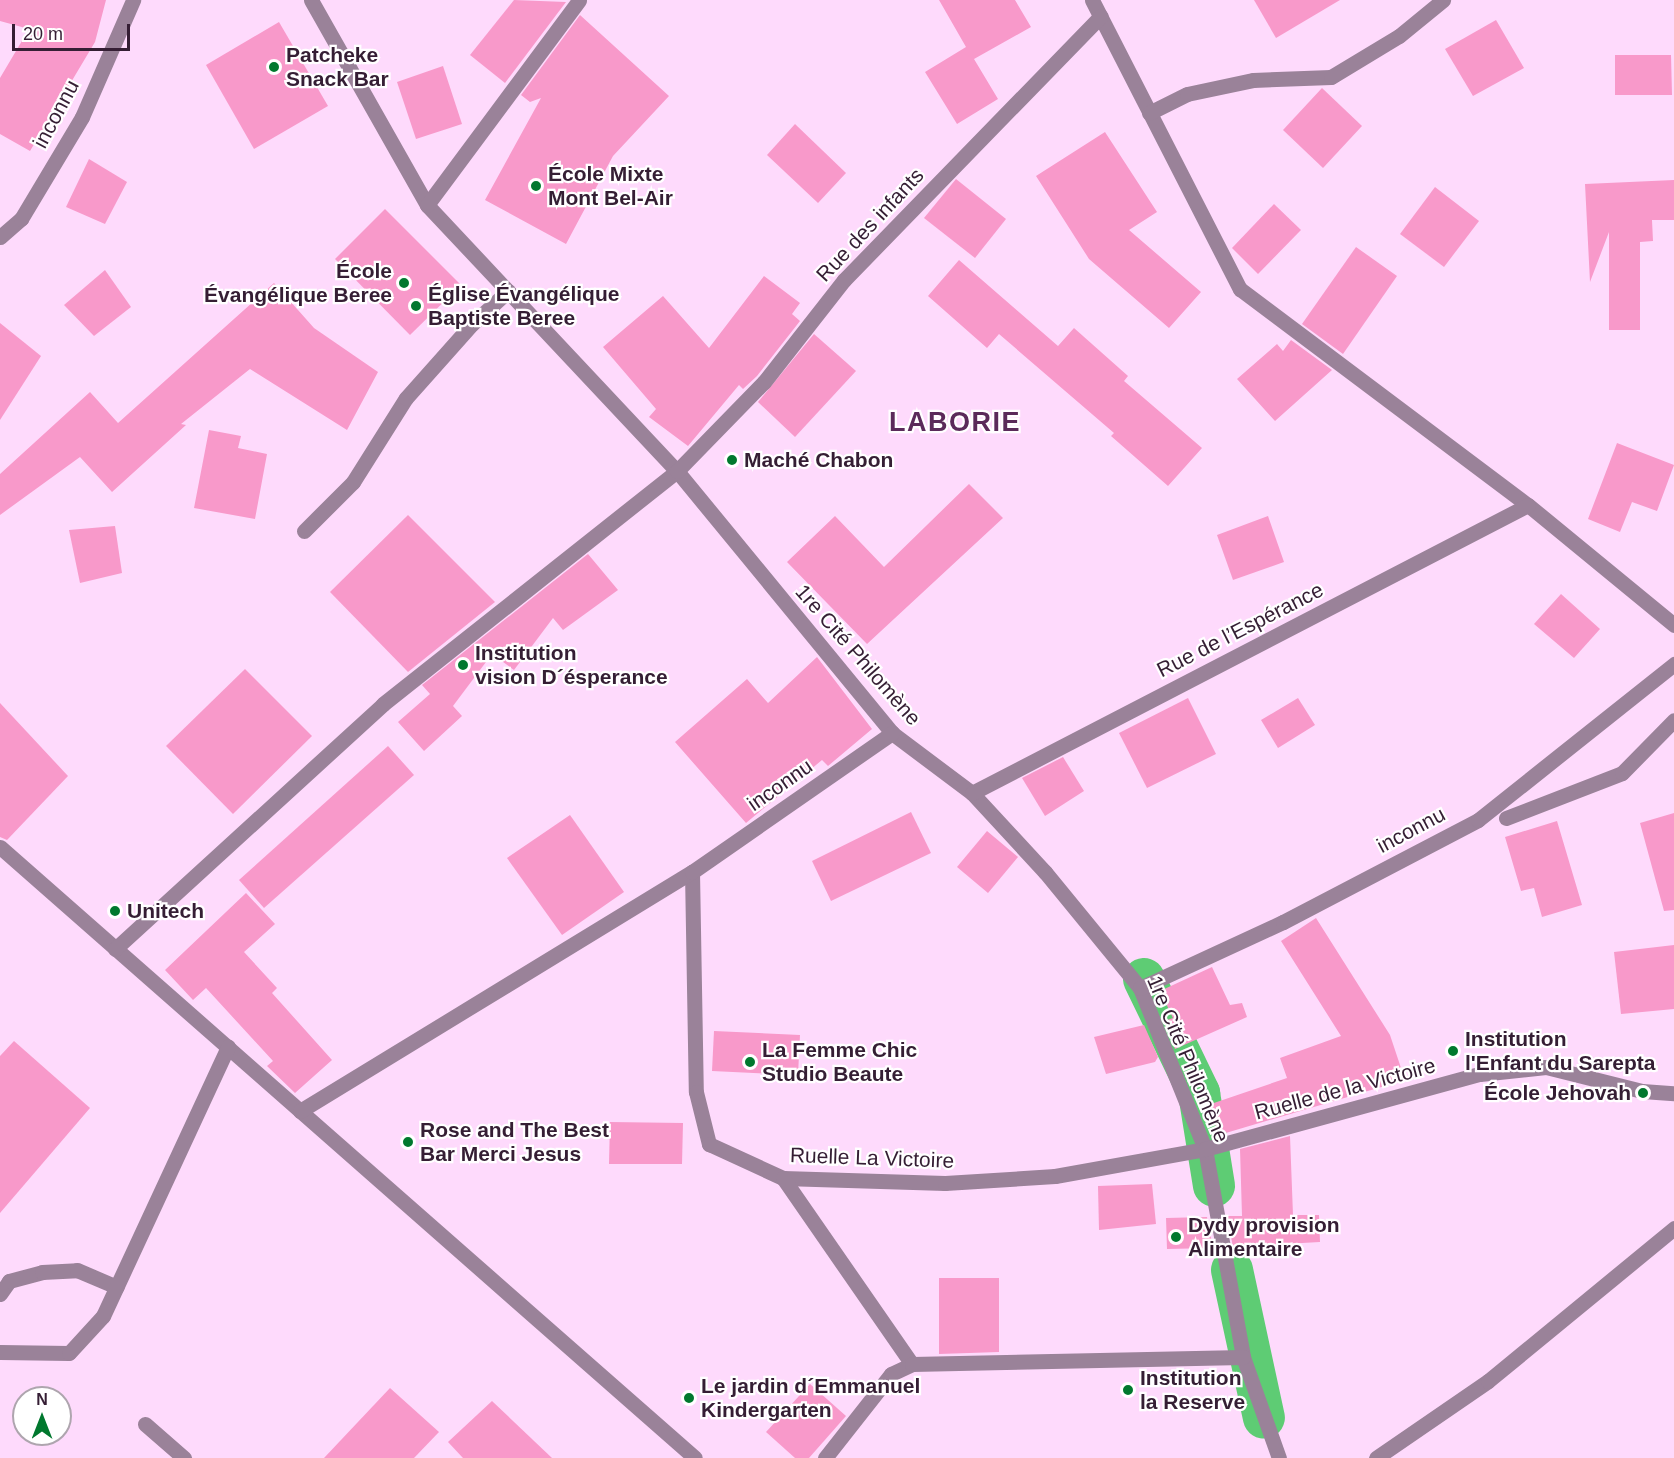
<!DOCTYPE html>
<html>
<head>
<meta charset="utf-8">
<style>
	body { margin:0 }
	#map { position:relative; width:1674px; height:1458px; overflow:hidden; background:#fedafc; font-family:Arial,sans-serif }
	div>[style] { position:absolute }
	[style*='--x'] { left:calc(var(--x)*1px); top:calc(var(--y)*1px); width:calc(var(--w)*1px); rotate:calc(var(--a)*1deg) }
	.canal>* { height:42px; margin:-21px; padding:0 21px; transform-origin:21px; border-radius:21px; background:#5ecc74 }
	.building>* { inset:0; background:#f899ca }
	.minor>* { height:15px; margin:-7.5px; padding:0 7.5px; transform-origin:7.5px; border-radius:7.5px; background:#9a8299 }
	.dots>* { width:16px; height:16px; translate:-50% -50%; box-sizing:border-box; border:3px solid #fff; border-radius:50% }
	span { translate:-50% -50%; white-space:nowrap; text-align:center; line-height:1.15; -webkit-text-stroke:4.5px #fff; paint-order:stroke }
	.poi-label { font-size:21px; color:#351e34; font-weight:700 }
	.left { translate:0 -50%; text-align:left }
	.right { translate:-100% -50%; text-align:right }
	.street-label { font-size:21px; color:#351e34 }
	.district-label { font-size:27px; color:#5b2a5a; font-weight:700; letter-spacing:1.5px }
	.north { position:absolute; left:12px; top:1386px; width:60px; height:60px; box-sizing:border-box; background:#fff; border:2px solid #aea5ae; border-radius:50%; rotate:0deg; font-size:16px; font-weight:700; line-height:24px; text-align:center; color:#351e34 }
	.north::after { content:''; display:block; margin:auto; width:21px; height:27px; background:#01782e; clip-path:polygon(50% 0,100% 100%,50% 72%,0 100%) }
	.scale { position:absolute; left:12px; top:24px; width:118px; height:27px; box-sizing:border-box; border:3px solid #351e34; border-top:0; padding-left:8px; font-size:18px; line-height:21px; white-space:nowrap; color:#351e34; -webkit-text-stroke:4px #fff; paint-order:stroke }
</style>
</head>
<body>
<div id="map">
	<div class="canal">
		<i style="--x:1144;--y:979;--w:127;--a:64.2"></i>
		<i style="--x:1199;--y:1093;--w:94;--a:80.8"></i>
		<i style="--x:1232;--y:1270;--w:151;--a:77.8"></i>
	</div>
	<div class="building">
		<i style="clip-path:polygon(0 0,106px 0,95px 42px,30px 151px,0 134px,0 78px,29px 29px,0 21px)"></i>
		<i style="clip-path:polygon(514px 0,566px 2px,505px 83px,470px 55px)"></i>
		<i style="clip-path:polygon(939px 0,1015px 0,1031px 27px,974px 59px,998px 99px,957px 124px,925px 72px,966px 47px)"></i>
		<i style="clip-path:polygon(1254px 0,1340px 0,1276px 38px)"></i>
		<i style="clip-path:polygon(580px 15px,669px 96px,613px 156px,566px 244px,485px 200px,541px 98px,530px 102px,521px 95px)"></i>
		<i style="clip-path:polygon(1496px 20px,1524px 68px,1473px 96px,1445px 49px)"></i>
		<i style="clip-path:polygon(279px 22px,328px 106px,254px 149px,206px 65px)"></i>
		<i style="clip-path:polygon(1615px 55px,1671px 55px,1672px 95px,1615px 95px)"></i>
		<i style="clip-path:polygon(443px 66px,462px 124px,416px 139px,397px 82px)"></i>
		<i style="clip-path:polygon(1322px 88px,1362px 126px,1323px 168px,1283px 130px)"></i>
		<i style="clip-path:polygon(795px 124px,846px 173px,818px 203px,767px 155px)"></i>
		<i style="clip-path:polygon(1105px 132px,1157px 212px,1129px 230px,1201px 292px,1169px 328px,1089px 259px,1036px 176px)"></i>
		<i style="clip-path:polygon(89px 159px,127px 182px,105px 224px,66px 207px)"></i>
		<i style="clip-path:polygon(956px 179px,1006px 219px,975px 258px,924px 218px)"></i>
		<i style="clip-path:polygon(1674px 180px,1674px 220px,1652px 220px,1653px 241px,1640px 242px,1640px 330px,1609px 330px,1609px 232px,1590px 282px,1585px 184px)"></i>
		<i style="clip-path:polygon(1435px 187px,1479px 221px,1444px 267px,1400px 234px)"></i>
		<i style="clip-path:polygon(1274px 204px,1301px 230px,1258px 274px,1232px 248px)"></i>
		<i style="clip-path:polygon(385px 209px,461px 285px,410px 335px,335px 259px)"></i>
		<i style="clip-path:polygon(1356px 247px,1397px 276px,1343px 354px,1302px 324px)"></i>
		<i style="clip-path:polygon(959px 260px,1058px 346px,1074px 328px,1128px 376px,1124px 381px,1202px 448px,1168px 486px,1111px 436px,1114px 433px,999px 334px,987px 348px,928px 296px)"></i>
		<i style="clip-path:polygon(105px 270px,131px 307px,94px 336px,64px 305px)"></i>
		<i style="clip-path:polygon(764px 276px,800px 303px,792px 314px,800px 321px,757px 376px,743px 389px,739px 385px,688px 446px,649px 417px,656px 409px,603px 347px,663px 296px,709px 348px)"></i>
		<i style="clip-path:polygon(274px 283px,314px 328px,378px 372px,347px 430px,250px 369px,181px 424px,186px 425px,112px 492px,80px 457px,0 515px,0 474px,90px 392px,118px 423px)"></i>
		<i style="clip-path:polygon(0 323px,41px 356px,0 420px)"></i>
		<i style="clip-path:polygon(814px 334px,856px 371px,795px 437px,758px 402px)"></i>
		<i style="clip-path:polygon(1291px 340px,1332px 370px,1275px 421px,1237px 379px,1277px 344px,1283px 351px)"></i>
		<i style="clip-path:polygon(209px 430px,241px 436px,238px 448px,267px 454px,255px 519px,194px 508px)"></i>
		<i style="clip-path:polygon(1617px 443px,1674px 465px,1657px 511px,1632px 502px,1620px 532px,1588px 519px)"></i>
		<i style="clip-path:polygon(969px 484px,1003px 518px,867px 644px,787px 562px,835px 516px,884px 567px)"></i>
		<i style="clip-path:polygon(408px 515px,495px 602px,408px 672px,330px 592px)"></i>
		<i style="clip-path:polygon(1268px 516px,1284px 562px,1233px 580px,1217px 535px)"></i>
		<i style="clip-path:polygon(115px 526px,122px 573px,80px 583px,69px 530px)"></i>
		<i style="clip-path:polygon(588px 554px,618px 590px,563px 630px,553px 618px,514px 670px,492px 654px,453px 706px,462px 716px,424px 751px,398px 722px,430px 694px,422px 685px)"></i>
		<i style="clip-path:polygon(1561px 594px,1600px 629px,1574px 658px,1534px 624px)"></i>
		<i style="clip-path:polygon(817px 657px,872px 729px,828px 766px,822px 760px,746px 823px,675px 742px,747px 679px,768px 703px)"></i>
		<i style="clip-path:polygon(245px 669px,312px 736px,233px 814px,166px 746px)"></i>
		<i style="clip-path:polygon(1188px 698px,1216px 754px,1147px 788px,1119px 733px)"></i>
		<i style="clip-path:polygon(1298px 698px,1315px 725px,1278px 748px,1261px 720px)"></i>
		<i style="clip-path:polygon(0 703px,68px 776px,7px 840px,0 837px)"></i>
		<i style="clip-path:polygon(388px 746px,414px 775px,264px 908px,239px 880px)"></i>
		<i style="clip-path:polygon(1063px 757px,1084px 791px,1045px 816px,1022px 778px)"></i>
		<i style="clip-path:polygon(911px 812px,931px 853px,831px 901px,812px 861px)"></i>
		<i style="clip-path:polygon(1674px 813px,1674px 910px,1664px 911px,1640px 823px)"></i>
		<i style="clip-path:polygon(570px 815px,624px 892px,562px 935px,507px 858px)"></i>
		<i style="clip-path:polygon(1557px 821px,1582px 905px,1542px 917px,1534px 888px,1521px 891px,1505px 837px)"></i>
		<i style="clip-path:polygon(987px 831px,1018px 857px,988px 893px,957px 867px)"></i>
		<i style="clip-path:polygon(246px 893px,275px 924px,244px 952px,277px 988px,272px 993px,332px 1060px,295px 1093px,267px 1066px,273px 1061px,206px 988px,193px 1000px,165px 970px)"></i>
		<i style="clip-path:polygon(1316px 918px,1390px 1035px,1405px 1080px,1219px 1135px,1208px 1105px,1287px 1078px,1280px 1058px,1341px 1036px,1281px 941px)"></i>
		<i style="clip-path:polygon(1674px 945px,1674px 1009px,1621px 1014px,1614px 952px)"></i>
		<i style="clip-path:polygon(1212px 967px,1230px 1005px,1242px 1003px,1247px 1017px,1175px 1049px,1164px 1021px,1173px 1018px,1160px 991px)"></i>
		<i style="clip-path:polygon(1144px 1025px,1158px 1057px,1155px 1062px,1106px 1074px,1094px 1037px)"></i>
		<i style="clip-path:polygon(714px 1031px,800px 1035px,798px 1075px,712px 1071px)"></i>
		<i style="clip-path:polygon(14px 1041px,90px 1108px,0 1213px,0 1056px)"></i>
		<i style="clip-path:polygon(610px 1122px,683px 1123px,682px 1164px,609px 1164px)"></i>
		<i style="clip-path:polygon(1290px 1136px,1293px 1215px,1319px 1215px,1320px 1242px,1233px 1247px,1227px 1216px,1242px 1216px,1240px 1149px)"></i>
		<i style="clip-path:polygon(1152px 1184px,1156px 1224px,1099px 1230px,1098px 1186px)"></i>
		<i style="clip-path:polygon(1207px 1217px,1213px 1248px,1167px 1249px,1166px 1218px)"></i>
		<i style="clip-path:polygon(939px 1278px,999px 1278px,999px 1352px,939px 1354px)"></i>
		<i style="clip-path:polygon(810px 1384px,846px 1416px,809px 1458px,795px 1458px,766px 1432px)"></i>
		<i style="clip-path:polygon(390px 1388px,439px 1432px,414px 1458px,324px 1458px)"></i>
		<i style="clip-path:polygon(492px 1401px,552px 1458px,463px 1458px,448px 1442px)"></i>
	</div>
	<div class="minor">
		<i style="--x:311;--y:0;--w:236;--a:60.5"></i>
		<i style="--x:427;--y:205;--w:365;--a:46.8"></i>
		<i style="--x:677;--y:471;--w:339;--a:50.6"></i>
		<i style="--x:892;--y:733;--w:100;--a:36.9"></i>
		<i style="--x:972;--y:793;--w:108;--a:47.3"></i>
		<i style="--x:1045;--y:872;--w:150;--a:50.7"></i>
		<i style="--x:1140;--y:988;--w:174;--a:68"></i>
		<i style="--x:1205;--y:1149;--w:211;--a:79.6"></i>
		<i style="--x:1243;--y:1357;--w:107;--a:70.4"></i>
		<i style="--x:1092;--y:0;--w:325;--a:62.9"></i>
		<i style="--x:1240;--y:289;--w:360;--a:36.9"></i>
		<i style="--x:1528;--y:505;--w:189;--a:39.4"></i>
		<i style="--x:1149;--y:113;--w:42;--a:-26.6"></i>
		<i style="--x:1187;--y:94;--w:67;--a:-12"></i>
		<i style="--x:1253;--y:80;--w:78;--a:-2.2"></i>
		<i style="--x:1331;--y:77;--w:79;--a:-31.1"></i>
		<i style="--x:1399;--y:36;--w:57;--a:-39.3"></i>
		<i style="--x:427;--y:205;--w:255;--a:-53.4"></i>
		<i style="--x:0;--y:237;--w:28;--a:-41"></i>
		<i style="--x:21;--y:219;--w:119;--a:-59.1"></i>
		<i style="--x:82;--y:117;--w:128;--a:-66.4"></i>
		<i style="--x:304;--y:531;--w:69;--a:-45"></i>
		<i style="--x:353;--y:482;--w:99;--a:-57.8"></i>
		<i style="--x:406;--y:398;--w:99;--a:-48.3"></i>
		<i style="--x:472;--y:324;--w:49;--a:-42.5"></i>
		<i style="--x:972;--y:793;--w:626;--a:-27.38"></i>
		<i style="--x:1506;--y:818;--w:124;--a:-21.2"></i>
		<i style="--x:1622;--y:773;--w:74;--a:-45.5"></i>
		<i style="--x:0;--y:847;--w:925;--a:41.32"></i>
		<i style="--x:692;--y:872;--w:220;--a:89"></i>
		<i style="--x:696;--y:1092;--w:54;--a:76"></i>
		<i style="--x:709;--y:1144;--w:81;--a:24.7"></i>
		<i style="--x:783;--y:1178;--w:162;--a:1.8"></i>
		<i style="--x:945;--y:1183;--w:110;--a:-3.6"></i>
		<i style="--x:1055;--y:1176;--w:152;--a:-10.2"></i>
		<i style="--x:1205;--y:1149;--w:285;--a:-15.3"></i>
		<i style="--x:1480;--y:1074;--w:66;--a:-6.1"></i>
		<i style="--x:1546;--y:1067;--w:99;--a:14"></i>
		<i style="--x:1642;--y:1091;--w:32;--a:4"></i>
		<i style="--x:115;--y:949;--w:363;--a:-42.4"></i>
		<i style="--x:383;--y:704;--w:375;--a:-38.4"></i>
		<i style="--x:677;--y:471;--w:124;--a:-45.7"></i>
		<i style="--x:764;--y:382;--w:130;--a:-51.9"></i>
		<i style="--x:844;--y:280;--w:368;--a:-45.8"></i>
		<i style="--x:1140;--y:988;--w:157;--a:-24.8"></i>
		<i style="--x:1283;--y:922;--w:220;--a:-27.6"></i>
		<i style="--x:1478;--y:820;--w:251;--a:-38.5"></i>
		<i style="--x:300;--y:1111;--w:459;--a:-31.4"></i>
		<i style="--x:692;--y:872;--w:244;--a:-34.8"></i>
		<i style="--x:783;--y:1178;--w:226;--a:55.3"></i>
		<i style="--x:0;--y:1294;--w:16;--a:-55"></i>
		<i style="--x:9;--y:1281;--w:34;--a:-15"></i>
		<i style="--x:42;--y:1272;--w:35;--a:-3"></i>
		<i style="--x:77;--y:1270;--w:43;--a:23"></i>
		<i style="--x:0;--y:1352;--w:69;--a:0.8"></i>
		<i style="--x:69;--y:1353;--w:50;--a:-47.4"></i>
		<i style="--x:103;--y:1316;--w:297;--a:-65.1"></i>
		<i style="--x:145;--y:1424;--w:52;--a:41.1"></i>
		<i style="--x:825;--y:1458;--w:107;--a:-51.8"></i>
		<i style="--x:891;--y:1374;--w:23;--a:-25"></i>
		<i style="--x:912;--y:1364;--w:331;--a:-1.2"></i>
		<i style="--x:1376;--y:1458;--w:136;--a:-34.5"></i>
		<i style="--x:1488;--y:1381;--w:241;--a:-39.4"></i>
	</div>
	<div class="dots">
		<i style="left:274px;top:67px;background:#01782e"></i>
		<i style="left:536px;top:186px;background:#01782e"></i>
		<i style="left:404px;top:283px;background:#01782e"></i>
		<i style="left:416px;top:306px;background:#01782e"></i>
		<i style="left:732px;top:460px;background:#01782e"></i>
		<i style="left:463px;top:665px;background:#01782e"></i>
		<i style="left:115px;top:911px;background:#01782e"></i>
		<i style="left:1453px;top:1051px;background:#01782e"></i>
		<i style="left:750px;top:1062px;background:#01782e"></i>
		<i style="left:1643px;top:1093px;background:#01782e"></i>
		<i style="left:408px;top:1142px;background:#01782e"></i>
		<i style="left:1176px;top:1237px;background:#01782e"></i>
		<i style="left:1128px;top:1390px;background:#01782e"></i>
		<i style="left:689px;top:1398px;background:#01782e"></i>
	</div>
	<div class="poi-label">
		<span class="left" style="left:286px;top:67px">Patcheke<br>Snack Bar</span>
		<span class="left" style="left:548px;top:186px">École Mixte<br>Mont Bel-Air</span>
		<span class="right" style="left:392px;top:283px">École<br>Évangélique Beree</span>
		<span class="left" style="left:428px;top:306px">Église Évangélique<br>Baptiste Beree</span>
		<span class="left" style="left:744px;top:460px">Maché Chabon</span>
		<span class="left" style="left:475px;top:665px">Institution<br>vision D´ésperance</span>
		<span class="left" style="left:127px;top:911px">Unitech</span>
		<span class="left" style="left:1465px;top:1051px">Institution<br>l'Enfant du Sarepta</span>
		<span class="left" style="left:762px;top:1062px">La Femme Chic<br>Studio Beaute</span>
		<span class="right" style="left:1631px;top:1093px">École Jehovah</span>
		<span class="left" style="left:420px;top:1142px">Rose and The Best<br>Bar Merci Jesus</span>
		<span class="left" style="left:1188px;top:1237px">Dydy provision<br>Alimentaire</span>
		<span class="left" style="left:1140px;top:1390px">Institution<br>la Reserve</span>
		<span class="left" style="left:701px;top:1398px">Le jardin d´Emmanuel<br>Kindergarten</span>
	</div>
	<div class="street-label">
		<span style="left:56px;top:114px;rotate:-62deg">inconnu</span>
		<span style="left:870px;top:225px;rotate:-47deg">Rue des infants</span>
		<span style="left:1240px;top:630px;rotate:-27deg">Rue de l’Espérance</span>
		<span style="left:858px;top:655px;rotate:49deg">1re Cité Philomène</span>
		<span style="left:780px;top:785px;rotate:-35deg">inconnu</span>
		<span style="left:1411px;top:830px;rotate:-28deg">inconnu</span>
		<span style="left:1188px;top:1059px;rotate:67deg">1re Cité Philomène</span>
		<span style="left:1345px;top:1089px;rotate:-15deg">Ruelle de la Victoire</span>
		<span style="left:872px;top:1158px;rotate:2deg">Ruelle La Victoire</span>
	</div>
	<div class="district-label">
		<span style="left:955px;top:423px">LABORIE</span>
	</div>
	<div class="north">N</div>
	<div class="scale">20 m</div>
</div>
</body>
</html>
